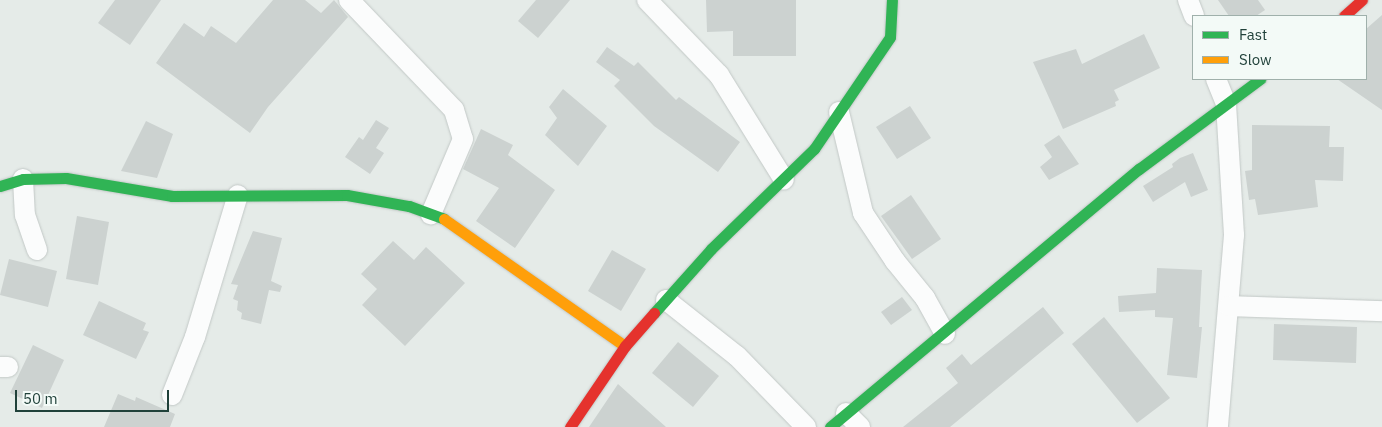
<!DOCTYPE html>
<html>
<head>
<meta charset="utf-8">
<style>
	body { margin:0 }
	#map { position:relative; width:1382px; height:427px; overflow:hidden; background:#e5ebe8; font-family:"IBM Plex Sans",sans-serif }
	div>[style] { position:absolute }
	[style*='--x'] { left:calc(var(--x)*1px); top:calc(var(--y)*1px); width:calc(var(--w)*1px); rotate:calc(var(--a)*1deg) }
	.building>* { inset:0; background:#ccd2d0 }
	.roads { filter:drop-shadow(0 0 1px #c2c8c6) drop-shadow(0 0 1px #c2c8c6) }
	.street>* { height:20px; margin:-10px; padding:0 10px; transform-origin:10px; border-radius:10px; background:#fbfcfc }
	.fast>* { height:11px; margin:-5.5px; padding:0 5.5px; transform-origin:5.5px; border-radius:5.5px; background:#30b455 }
	.slow>* { height:11px; margin:-5.5px; padding:0 5.5px; transform-origin:5.5px; border-radius:5.5px; background:#ff9f0a }
	.jam>* { height:11px; margin:-5.5px; padding:0 5.5px; transform-origin:5.5px; border-radius:5.5px; background:#e5322d }
	span { translate:-50% -50%; white-space:nowrap; text-align:center; line-height:1.15; -webkit-text-stroke:4px #f3faf7; paint-order:stroke }
	.legend { position:absolute; left:1192px; top:15px; width:175px; height:65px; box-sizing:border-box; background:#f3faf7; border:1px solid #9fb0ab; margin:0; padding:6px 9px; list-style:none; font-size:15px; color:#20413a }
	.legend li { display:flex; align-items:center; gap:10px; height:25px }
	.legend b { width:25px; border:1px solid #9fb0ab }
	.scale { position:absolute; left:15px; top:390px; width:154px; height:22px; box-sizing:border-box; border:2px solid #20413a; border-top:0; padding-left:6px; font-size:15px; line-height:18px; white-space:nowrap; color:#20413a; -webkit-text-stroke:4px #f3faf7; paint-order:stroke }
</style>
</head>
<body>
<div id="map">
	<div class="building">
		<i style="clip-path:polygon(115px 0,161px 0,130px 45px,98px 23px)"></i>
		<i style="clip-path:polygon(273px 0,305px 0,321px 13px,334px 0,348px 17px,268px 107px,250px 133px,156px 63px,184px 23px,204px 37px,211px 26px,236px 43px)"></i>
		<i style="clip-path:polygon(536px 0,570px 0,538px 38px,518px 21px)"></i>
		<i style="clip-path:polygon(706px 0,796px 0,796px 56px,733px 56px,733px 31px,707px 32px)"></i>
		<i style="clip-path:polygon(1218px 0,1258px 0,1265px 10px,1256px 16px,1229px 16px)"></i>
		<i style="clip-path:polygon(1382px 15px,1382px 110px,1337px 79px,1366px 79px,1366px 29px)"></i>
		<i style="clip-path:polygon(1144px 34px,1160px 68px,1114px 90px,1119px 100px,1115px 102px,1116px 106px,1063px 129px,1033px 62px,1076px 49px,1082px 64px)"></i>
		<i style="clip-path:polygon(607px 47px,634px 66px,638px 62px,676px 100px,679px 97px,740px 142px,718px 172px,654px 126px,614px 86px,620px 80px,596px 62px)"></i>
		<i style="clip-path:polygon(563px 89px,607px 126px,578px 166px,545px 135px,557px 118px,549px 107px)"></i>
		<i style="clip-path:polygon(910px 106px,931px 138px,897px 159px,876px 127px)"></i>
		<i style="clip-path:polygon(376px 120px,389px 128px,376px 148px,384px 153px,370px 174px,345px 157px,359px 137px,363px 140px)"></i>
		<i style="clip-path:polygon(146px 121px,173px 134px,157px 178px,121px 171px)"></i>
		<i style="clip-path:polygon(1252px 125px,1330px 126px,1329px 147px,1344px 147px,1343px 181px,1315px 180px,1318px 207px,1258px 215px,1255px 199px,1249px 200px,1245px 171px,1252px 170px)"></i>
		<i style="clip-path:polygon(481px 129px,513px 145px,508px 155px,555px 190px,515px 248px,476px 221px,499px 188px,463px 169px)"></i>
		<i style="clip-path:polygon(1059px 135px,1079px 164px,1049px 180px,1040px 167px,1052px 157px,1044px 145px)"></i>
		<i style="clip-path:polygon(1193px 153px,1208px 190px,1191px 197px,1185px 182px,1153px 202px,1143px 186px,1173px 167px,1172px 164px,1180px 158px)"></i>
		<i style="clip-path:polygon(911px 195px,941px 239px,912px 259px,881px 216px)"></i>
		<i style="clip-path:polygon(77px 216px,109px 222px,98px 285px,66px 279px)"></i>
		<i style="clip-path:polygon(253px 231px,282px 238px,271px 281px,282px 286px,280px 292px,269px 290px,261px 324px,241px 319px,242px 313px,237px 310px,238px 301px,233px 299px,238px 285px,231px 284px)"></i>
		<i style="clip-path:polygon(393px 241px,414px 260px,426px 247px,465px 283px,405px 346px,362px 305px,377px 289px,361px 274px)"></i>
		<i style="clip-path:polygon(612px 250px,646px 269px,621px 311px,588px 291px)"></i>
		<i style="clip-path:polygon(9px 259px,57px 271px,48px 307px,0 295px)"></i>
		<i style="clip-path:polygon(1157px 268px,1202px 270px,1199px 327px,1202px 327px,1197px 378px,1167px 375px,1173px 318px,1155px 317px,1155px 310px,1119px 312px,1118px 296px,1156px 293px)"></i>
		<i style="clip-path:polygon(902px 297px,912px 310px,891px 325px,881px 312px)"></i>
		<i style="clip-path:polygon(99px 301px,146px 323px,143px 330px,149px 332px,136px 359px,83px 335px)"></i>
		<i style="clip-path:polygon(1043px 307px,1064px 333px,950px 427px,903px 427px,958px 383px,946px 368px,962px 354px,971px 365px)"></i>
		<i style="clip-path:polygon(1104px 317px,1170px 398px,1137px 423px,1072px 344px)"></i>
		<i style="clip-path:polygon(1274px 324px,1357px 327px,1356px 363px,1273px 360px)"></i>
		<i style="clip-path:polygon(678px 342px,719px 376px,693px 407px,652px 373px)"></i>
		<i style="clip-path:polygon(33px 345px,64px 360px,42px 408px,10px 393px)"></i>
		<i style="clip-path:polygon(618px 384px,638px 402px,666px 427px,589px 427px)"></i>
		<i style="clip-path:polygon(118px 394px,135px 401px,136px 397px,175px 414px,170px 427px,104px 427px)"></i>
	</div>
	<div class="roads">
		<div class="street">
			<i style="--x:349;--y:0;--w:152;--a:46.3"></i>
			<i style="--x:454;--y:110;--w:30;--a:73"></i>
			<i style="--x:463;--y:139;--w:82;--a:113.1"></i>
			<i style="--x:647;--y:0;--w:104;--a:46.2"></i>
			<i style="--x:719;--y:75;--w:123;--a:58.2"></i>
			<i style="--x:1188;--y:0;--w:17;--a:69"></i>
			<i style="--x:1216;--y:79;--w:27;--a:68"></i>
			<i style="--x:1226;--y:104;--w:131;--a:86.5"></i>
			<i style="--x:1234;--y:235;--w:193;--a:94.8"></i>
			<i style="--x:839;--y:112;--w:104;--a:76.6"></i>
			<i style="--x:863;--y:213;--w:58;--a:56.3"></i>
			<i style="--x:895;--y:261;--w:48;--a:51"></i>
			<i style="--x:925;--y:298;--w:41;--a:60.9"></i>
			<i style="--x:23;--y:179;--w:36;--a:87"></i>
			<i style="--x:25;--y:215;--w:37;--a:71"></i>
			<i style="--x:666;--y:300;--w:90;--a:38.3"></i>
			<i style="--x:737;--y:356;--w:99;--a:45.8"></i>
			<i style="--x:1229;--y:306;--w:153;--a:1.9"></i>
			<i style="--x:0;--y:367;--w:8;--a:0"></i>
			<i style="--x:172;--y:395;--w:62;--a:-68.4"></i>
			<i style="--x:195;--y:337;--w:148;--a:-73.2"></i>
			<i style="--x:846;--y:413;--w:20;--a:45"></i>
		</div>
		<div class="fast">
			<i style="--x:0;--y:186;--w:24;--a:-17"></i>
			<i style="--x:23;--y:179;--w:43;--a:-1.3"></i>
			<i style="--x:66;--y:178;--w:108;--a:9.6"></i>
			<i style="--x:172;--y:196;--w:175;--a:-0.3"></i>
			<i style="--x:347;--y:195;--w:63;--a:10.1"></i>
			<i style="--x:409;--y:206;--w:37;--a:20"></i>
			<i style="--x:654;--y:313;--w:86;--a:-48.3"></i>
			<i style="--x:711;--y:249;--w:144;--a:-44.2"></i>
			<i style="--x:814;--y:149;--w:135;--a:-55.8"></i>
			<i style="--x:890;--y:37;--w:37;--a:-87"></i>
			<i style="--x:830;--y:427;--w:403;--a:-39.9"></i>
			<i style="--x:1139;--y:169;--w:151;--a:-36.6"></i>
		</div>
		<div class="slow">
			<i style="--x:444;--y:219;--w:221;--a:35.1"></i>
		</div>
		<div class="jam">
			<i style="--x:1344;--y:16;--w:24;--a:-42"></i>
			<i style="--x:570;--y:427;--w:98;--a:-55.8"></i>
			<i style="--x:625;--y:346;--w:44;--a:-48.7"></i>
		</div>
	</div>
	<ul class="legend">
	<li><b style="height:6px;background:#30b455"></b>Fast</li>
	<li><b style="height:6px;background:#ff9f0a"></b>Slow</li>
	</ul>
	<div class="scale">50 m</div>
</div>
</body>
</html>
